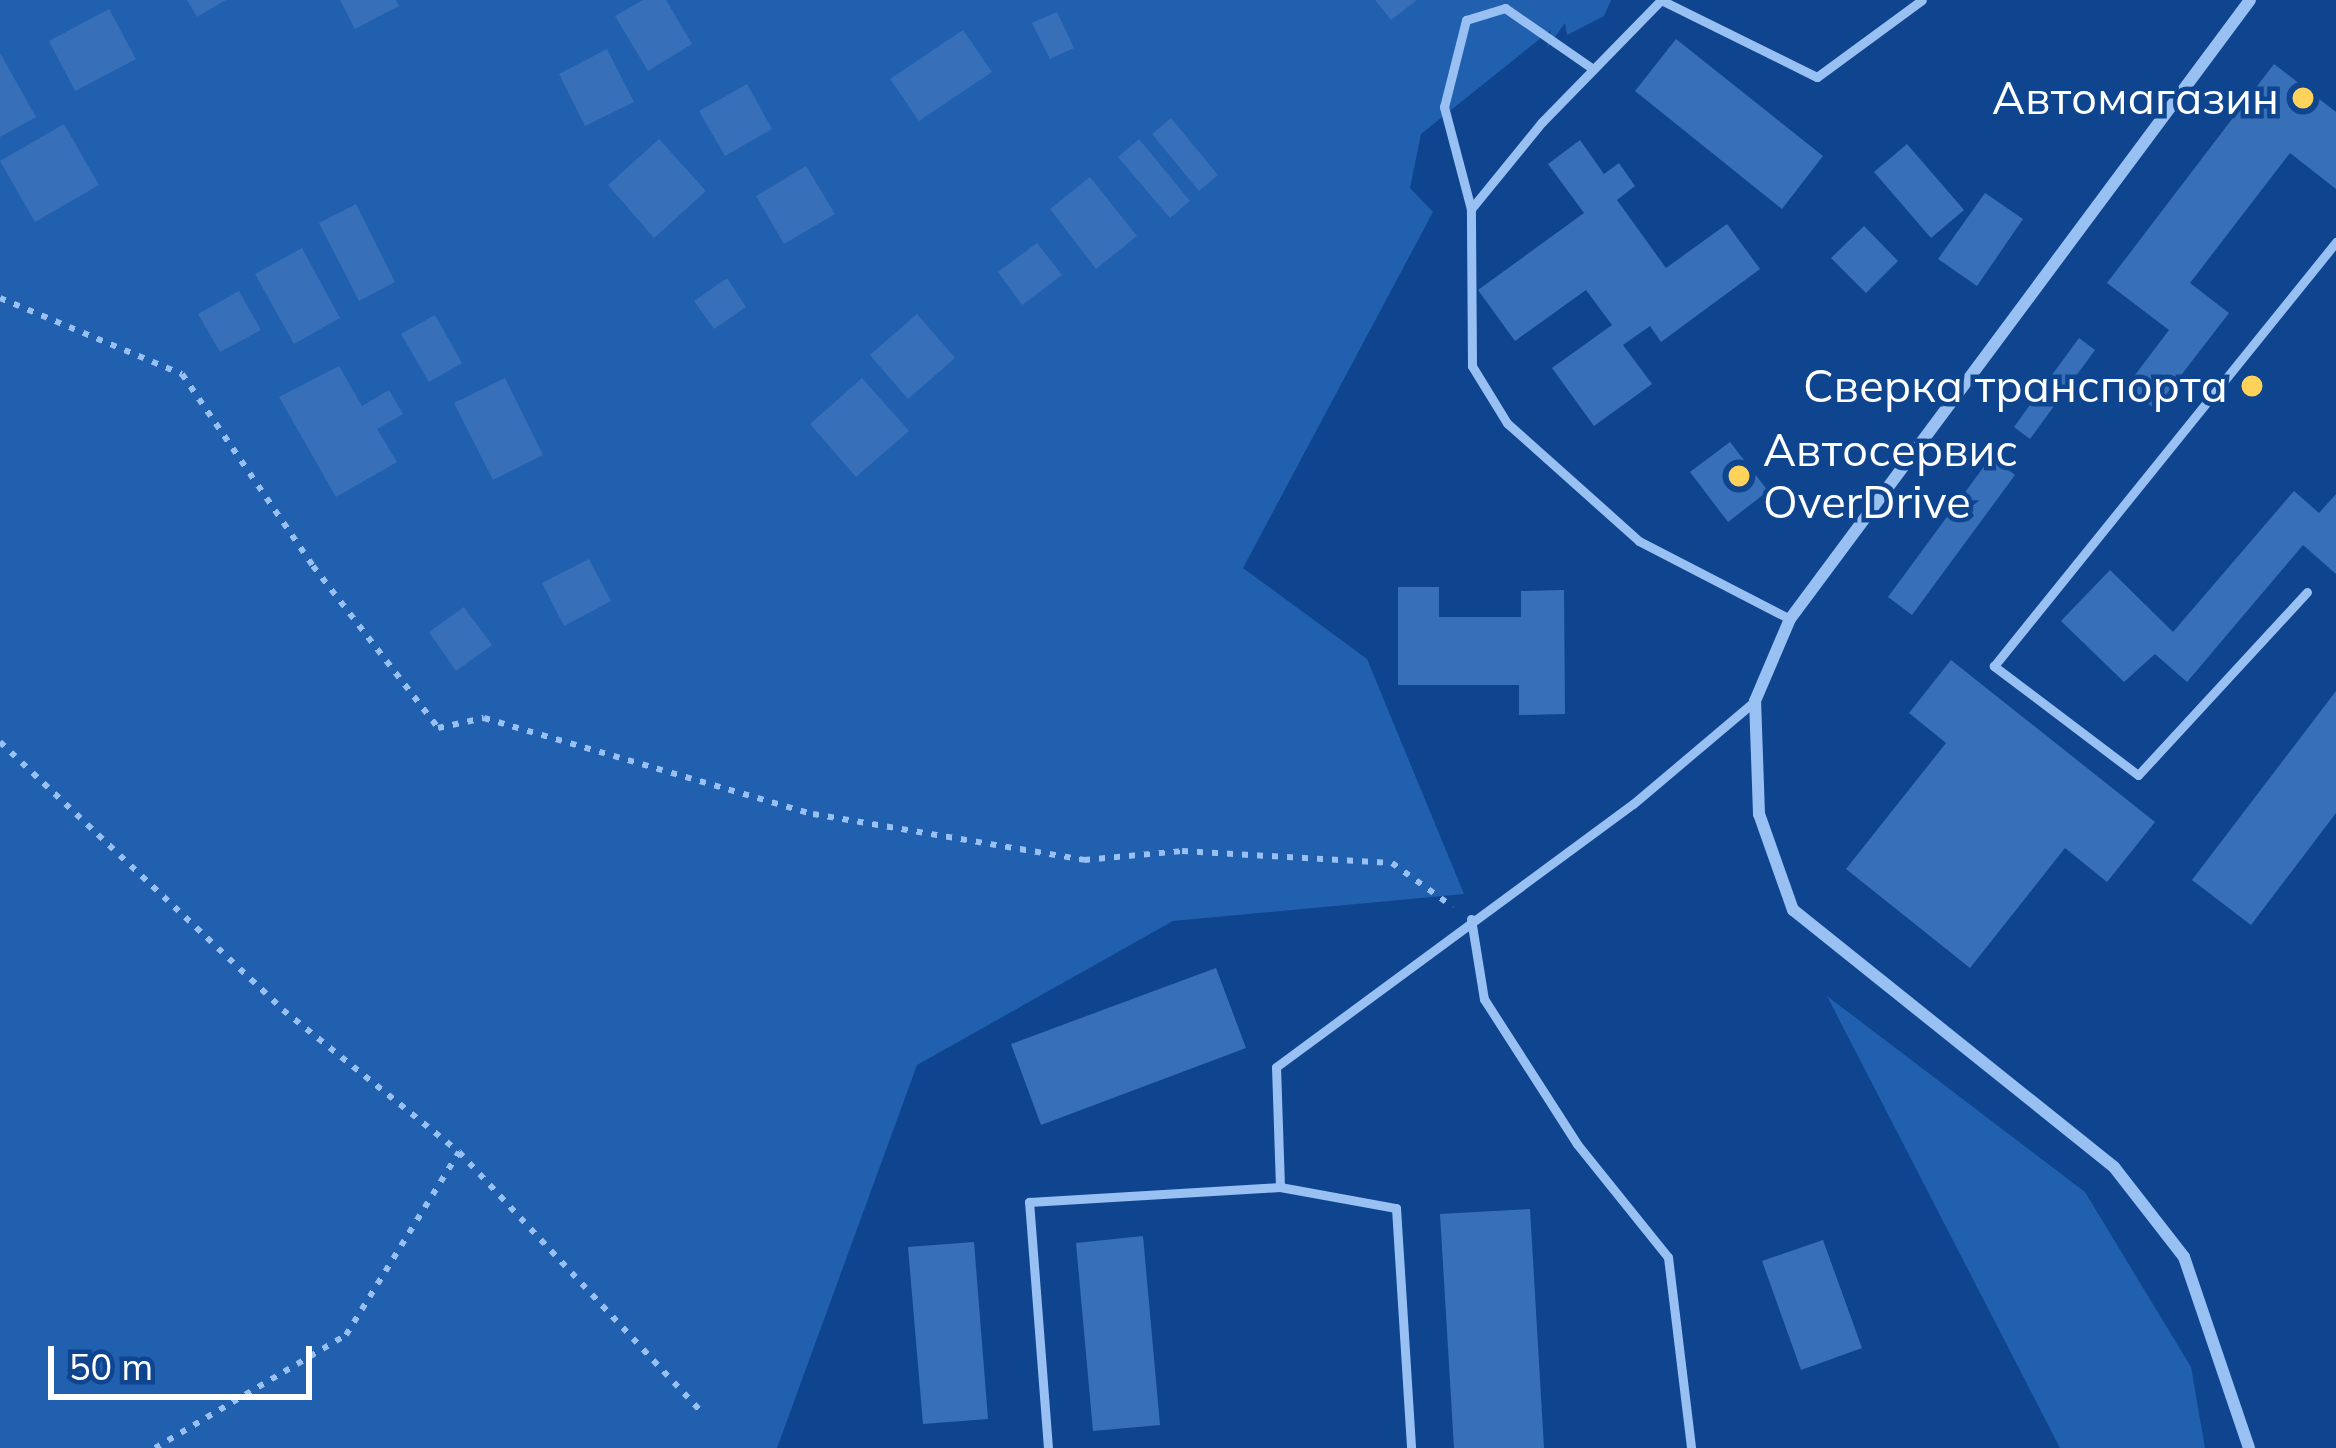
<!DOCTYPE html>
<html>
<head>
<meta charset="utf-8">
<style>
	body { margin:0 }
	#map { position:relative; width:2336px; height:1448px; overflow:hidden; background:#0f458f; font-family:Mulish,sans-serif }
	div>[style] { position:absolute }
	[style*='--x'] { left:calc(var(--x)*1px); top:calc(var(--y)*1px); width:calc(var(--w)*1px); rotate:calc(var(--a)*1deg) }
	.green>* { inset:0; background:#215faf }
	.building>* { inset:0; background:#3770b9 }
	.path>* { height:6px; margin-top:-3px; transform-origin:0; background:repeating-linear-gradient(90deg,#98c0f3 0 6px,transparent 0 15px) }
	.lane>* { height:9px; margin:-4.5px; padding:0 4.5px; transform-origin:4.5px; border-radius:4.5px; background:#98c0f3 }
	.street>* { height:12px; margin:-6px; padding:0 6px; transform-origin:6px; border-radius:6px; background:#98c0f3 }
	.dots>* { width:33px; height:33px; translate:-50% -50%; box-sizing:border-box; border:6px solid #0f458f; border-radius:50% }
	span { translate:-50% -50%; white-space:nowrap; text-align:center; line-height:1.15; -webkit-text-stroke:9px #0f458f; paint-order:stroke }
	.poi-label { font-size:45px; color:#fff }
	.right { translate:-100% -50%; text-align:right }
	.left { translate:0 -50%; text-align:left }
	.scale { position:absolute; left:48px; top:1346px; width:264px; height:54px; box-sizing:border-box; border:6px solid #fff; border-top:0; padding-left:15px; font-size:36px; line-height:42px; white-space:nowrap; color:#fff; -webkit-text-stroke:9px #0f458f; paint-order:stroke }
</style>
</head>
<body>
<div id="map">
	<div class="green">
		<i style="clip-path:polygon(0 0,1611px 0,1604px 16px,1567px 35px,1565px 23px,1547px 48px,1551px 30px,1421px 134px,1410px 188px,1433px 212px,1243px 568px,1367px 659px,1464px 894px,1173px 921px,917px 1065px,777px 1448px,0 1448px)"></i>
		<i style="clip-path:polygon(1827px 996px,2085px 1192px,2191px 1367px,2205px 1448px,2060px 1448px)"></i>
	</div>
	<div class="building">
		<i style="clip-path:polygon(187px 0,226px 0,197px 17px)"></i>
		<i style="clip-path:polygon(340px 0,396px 0,399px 6px,355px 29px)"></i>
		<i style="clip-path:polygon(643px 0,666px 0,692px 44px,648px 71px,615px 16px)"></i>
		<i style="clip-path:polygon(1375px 0,1417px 0,1391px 20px)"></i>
		<i style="clip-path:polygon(109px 9px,136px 59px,75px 91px,49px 41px)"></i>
		<i style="clip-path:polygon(1057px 12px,1074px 48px,1050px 59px,1032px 23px)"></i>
		<i style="clip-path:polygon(963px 30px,992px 72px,919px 121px,890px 79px)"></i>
		<i style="clip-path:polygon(1676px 39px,1823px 156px,1782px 209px,1635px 91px)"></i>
		<i style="clip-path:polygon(607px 49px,634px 102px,585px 126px,559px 74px)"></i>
		<i style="clip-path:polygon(0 53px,36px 117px,0 137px)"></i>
		<i style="clip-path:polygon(2274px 64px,2336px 112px,2336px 189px,2290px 153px,2190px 283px,2229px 313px,2155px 409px,2126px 387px,2169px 330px,2107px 283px)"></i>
		<i style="clip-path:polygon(747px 84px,772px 129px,725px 156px,699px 111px)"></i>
		<i style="clip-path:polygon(1171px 118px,1218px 175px,1199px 191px,1152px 134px)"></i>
		<i style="clip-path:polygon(64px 124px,99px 185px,35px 222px,0 161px)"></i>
		<i style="clip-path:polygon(659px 139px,706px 191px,654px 238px,608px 185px)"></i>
		<i style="clip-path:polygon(1139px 139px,1190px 201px,1170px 218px,1118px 157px)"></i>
		<i style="clip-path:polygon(1580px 140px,1604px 174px,1619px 163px,1635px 186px,1617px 200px,1666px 268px,1727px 224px,1760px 269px,1661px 342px,1650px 326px,1623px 345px,1652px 384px,1594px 426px,1552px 368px,1612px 325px,1586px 290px,1515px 341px,1478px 290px,1584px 213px,1548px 164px)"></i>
		<i style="clip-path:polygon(1907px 144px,1964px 210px,1931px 238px,1874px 172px)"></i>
		<i style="clip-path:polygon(806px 166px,835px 214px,784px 244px,756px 196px)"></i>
		<i style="clip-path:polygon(1090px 177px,1137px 236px,1096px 269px,1050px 209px)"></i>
		<i style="clip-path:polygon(1985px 193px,2023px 219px,1977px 286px,1938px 259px)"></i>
		<i style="clip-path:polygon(356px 204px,395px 282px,359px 301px,319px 223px)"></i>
		<i style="clip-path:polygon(1864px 226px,1898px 261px,1866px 293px,1831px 258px)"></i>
		<i style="clip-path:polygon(1037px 243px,1062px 275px,1022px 305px,998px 272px)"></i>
		<i style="clip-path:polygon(302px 248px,340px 318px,294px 344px,255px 274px)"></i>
		<i style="clip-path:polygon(727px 278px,746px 307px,714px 329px,694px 301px)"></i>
		<i style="clip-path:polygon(239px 291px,261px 330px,220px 352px,198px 314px)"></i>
		<i style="clip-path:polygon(917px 314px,955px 358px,908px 399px,870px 355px)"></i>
		<i style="clip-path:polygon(435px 315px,462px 363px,429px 382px,401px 334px)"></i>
		<i style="clip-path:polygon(2079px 338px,2095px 350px,2030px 439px,2014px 427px)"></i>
		<i style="clip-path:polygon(339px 366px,362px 406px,389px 390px,403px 414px,377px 429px,397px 462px,336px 497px,279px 397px)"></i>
		<i style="clip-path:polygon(505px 378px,543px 455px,493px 480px,454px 403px)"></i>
		<i style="clip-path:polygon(862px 378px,909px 431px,856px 477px,810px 424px)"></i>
		<i style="clip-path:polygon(1730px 442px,1768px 491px,1728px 522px,1690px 472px)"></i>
		<i style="clip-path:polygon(1991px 457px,2015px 475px,1912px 615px,1888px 597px)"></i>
		<i style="clip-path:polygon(2294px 491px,2319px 513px,2336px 494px,2336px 574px,2303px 545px,2187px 682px,2155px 654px,2124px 682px,2061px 621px,2110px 570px,2173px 632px)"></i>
		<i style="clip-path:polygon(589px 559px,611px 601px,564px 626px,542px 583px)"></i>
		<i style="clip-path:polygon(1398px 587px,1439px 587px,1439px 617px,1521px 617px,1521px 591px,1564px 590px,1565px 714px,1519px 715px,1519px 685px,1398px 685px)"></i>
		<i style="clip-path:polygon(464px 607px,492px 645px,456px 671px,429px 632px)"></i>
		<i style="clip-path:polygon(1951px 660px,2155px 822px,2107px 882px,2065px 848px,1970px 968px,1846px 869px,1946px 743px,1909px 713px)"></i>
		<i style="clip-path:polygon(2336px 691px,2336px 813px,2251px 925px,2192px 880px)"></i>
		<i style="clip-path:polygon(1216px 968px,1246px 1048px,1041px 1125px,1011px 1044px)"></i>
		<i style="clip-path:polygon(1530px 1209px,1544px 1448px,1454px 1448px,1440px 1214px)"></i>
		<i style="clip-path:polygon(1143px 1236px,1160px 1425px,1093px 1431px,1076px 1243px)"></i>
		<i style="clip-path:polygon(1823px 1240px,1862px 1348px,1801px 1370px,1762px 1261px)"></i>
		<i style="clip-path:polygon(974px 1242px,988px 1419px,923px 1424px,908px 1247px)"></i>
	</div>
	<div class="path">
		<i style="--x:0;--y:298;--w:197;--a:22.7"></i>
		<i style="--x:182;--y:374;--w:232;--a:55.7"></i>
		<i style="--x:313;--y:566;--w:205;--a:52.3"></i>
		<i style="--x:438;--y:728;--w:47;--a:-12.3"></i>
		<i style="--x:484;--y:718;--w:343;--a:16.3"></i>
		<i style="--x:813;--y:814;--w:275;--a:9.6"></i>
		<i style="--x:1084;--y:860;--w:98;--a:-5.2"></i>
		<i style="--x:1182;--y:851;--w:210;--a:3.3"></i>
		<i style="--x:1392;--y:863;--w:75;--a:35.8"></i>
		<i style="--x:0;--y:742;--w:390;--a:43.4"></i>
		<i style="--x:283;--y:1010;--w:226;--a:38.9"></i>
		<i style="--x:459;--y:1152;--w:359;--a:47"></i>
		<i style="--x:155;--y:1448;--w:222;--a:-30.6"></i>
		<i style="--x:346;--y:1335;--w:215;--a:-58.3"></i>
	</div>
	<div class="lane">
		<i style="--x:1471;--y:209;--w:106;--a:-104.8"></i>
		<i style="--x:1444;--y:107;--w:90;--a:-75.8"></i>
		<i style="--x:1466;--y:20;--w:41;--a:-17.1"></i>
		<i style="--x:1505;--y:8;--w:107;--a:34.7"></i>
		<i style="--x:2307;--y:592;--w:249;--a:132.7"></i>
		<i style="--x:2138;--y:775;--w:181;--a:-142.9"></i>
		<i style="--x:1994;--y:666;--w:545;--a:-51.11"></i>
		<i style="--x:1790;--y:619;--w:170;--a:-152.7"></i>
		<i style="--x:1639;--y:541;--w:177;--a:-138.2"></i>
		<i style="--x:1507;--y:423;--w:67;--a:-121.6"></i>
		<i style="--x:1472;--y:366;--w:157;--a:-90.4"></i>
		<i style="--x:1471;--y:209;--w:112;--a:-50.8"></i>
		<i style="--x:1542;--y:122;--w:170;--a:-45.7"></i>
		<i style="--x:1661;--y:0;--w:174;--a:26.3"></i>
		<i style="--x:1817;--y:77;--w:130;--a:-36.3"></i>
		<i style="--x:1471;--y:919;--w:81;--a:80.8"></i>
		<i style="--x:1484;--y:999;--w:172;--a:57.3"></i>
		<i style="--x:1577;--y:1144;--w:145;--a:51.2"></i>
		<i style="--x:1668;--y:1257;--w:192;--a:83.1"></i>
		<i style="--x:1280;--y:1187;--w:118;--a:10.3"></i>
		<i style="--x:1396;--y:1208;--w:240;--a:86.4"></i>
		<i style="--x:1048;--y:1448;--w:247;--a:-94.4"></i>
		<i style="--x:1029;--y:1202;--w:251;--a:-3.4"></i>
		<i style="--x:1280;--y:1187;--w:120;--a:-91.9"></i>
		<i style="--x:1276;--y:1067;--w:443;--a:-36.4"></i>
		<i style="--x:1633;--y:804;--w:160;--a:-40.2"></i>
	</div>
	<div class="street">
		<i style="--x:2249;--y:1448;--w:202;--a:-108.8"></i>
		<i style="--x:2184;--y:1257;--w:114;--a:-127.9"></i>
		<i style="--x:2114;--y:1167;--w:411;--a:-141.3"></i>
		<i style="--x:1793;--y:910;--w:102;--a:-109.5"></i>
		<i style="--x:1759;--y:814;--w:113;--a:-92"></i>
		<i style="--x:1755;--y:701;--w:89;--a:-66.9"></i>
		<i style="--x:1790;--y:619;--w:771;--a:-53.38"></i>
	</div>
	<div class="dots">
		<i style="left:2303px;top:98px;background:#ffd25a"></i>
		<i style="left:2252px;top:386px;background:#ffd25a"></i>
		<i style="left:1739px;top:476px;background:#ffd25a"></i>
	</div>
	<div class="poi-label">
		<span class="right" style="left:2279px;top:98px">Автомагазин</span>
		<span class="right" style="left:2228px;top:386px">Сверка транспорта</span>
		<span class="left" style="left:1763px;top:476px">Автосервис<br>OverDrive</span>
	</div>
	<div class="scale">50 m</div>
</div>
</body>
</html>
